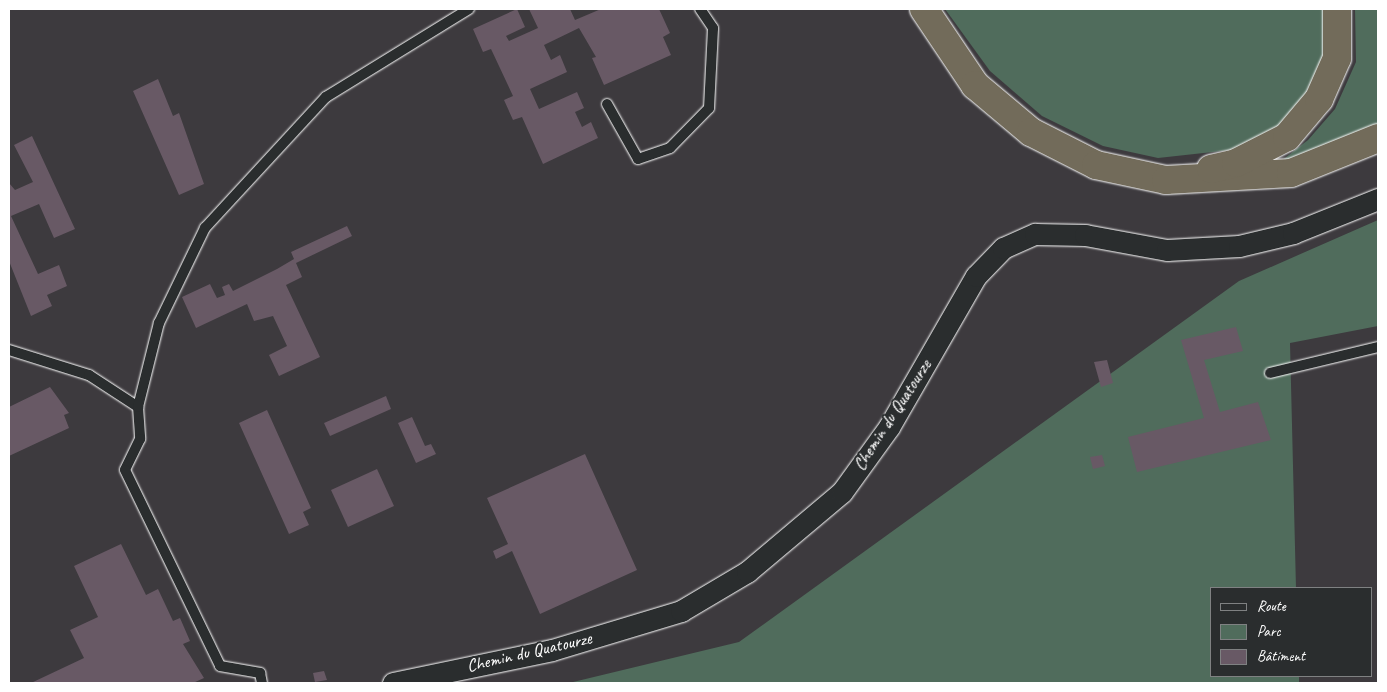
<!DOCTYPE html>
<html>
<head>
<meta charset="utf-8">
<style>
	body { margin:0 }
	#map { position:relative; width:1387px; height:692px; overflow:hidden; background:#3d3a3e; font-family:Caveat,sans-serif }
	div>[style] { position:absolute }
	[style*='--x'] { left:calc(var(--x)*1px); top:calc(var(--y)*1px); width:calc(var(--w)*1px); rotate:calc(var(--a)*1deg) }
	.green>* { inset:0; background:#506c5c }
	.building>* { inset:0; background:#685965 }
	.roads { filter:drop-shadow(0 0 1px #fff) drop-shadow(0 0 1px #fff) }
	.service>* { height:10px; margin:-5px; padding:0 5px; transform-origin:5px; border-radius:5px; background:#2a2d2e }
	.minor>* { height:21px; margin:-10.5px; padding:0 10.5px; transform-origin:10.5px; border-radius:10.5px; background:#2a2d2e }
	.motorway>* { height:28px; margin:-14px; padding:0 14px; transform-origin:14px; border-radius:14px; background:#726b5a }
	span { translate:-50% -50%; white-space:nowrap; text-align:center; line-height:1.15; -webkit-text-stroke:4px #2a2d2e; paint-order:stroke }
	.street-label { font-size:18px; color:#fff }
	.frame { position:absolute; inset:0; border:10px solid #fff; pointer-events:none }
	.legend { position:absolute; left:1210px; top:587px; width:162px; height:90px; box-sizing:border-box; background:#2a2d2e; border:1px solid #7f8182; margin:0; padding:6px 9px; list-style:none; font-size:15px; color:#fff }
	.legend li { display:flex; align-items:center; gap:10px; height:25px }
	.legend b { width:25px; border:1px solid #7f8182 }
</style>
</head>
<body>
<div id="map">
	<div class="green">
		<i style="clip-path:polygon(945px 9px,1323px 9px,1324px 55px,1308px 92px,1279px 126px,1231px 150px,1158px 158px,1103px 146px,1042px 116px,990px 71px)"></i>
		<i style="clip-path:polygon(1355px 9px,1378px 9px,1378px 127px,1271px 169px,1308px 140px,1335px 109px,1356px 62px)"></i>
		<i style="clip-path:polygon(1378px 220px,1378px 326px,1290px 343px,1296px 588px,1211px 588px,1211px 676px,1299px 676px,1299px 683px,569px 683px,739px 642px,1239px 281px)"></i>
	</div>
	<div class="building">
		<i style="clip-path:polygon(517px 9px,525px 27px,506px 36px,509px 41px,538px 28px,529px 9px,570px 9px,575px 20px,601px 9px,659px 9px,670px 33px,663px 37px,671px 55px,604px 85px,592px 58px,596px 57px,579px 28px,544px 45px,551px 60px,560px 55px,567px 72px,530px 89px,539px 109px,577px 92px,584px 108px,575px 112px,582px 127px,591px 122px,598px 138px,543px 164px,522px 117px,513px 120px,504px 100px,513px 96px,491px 49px,483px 52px,473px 29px)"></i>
		<i style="clip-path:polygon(158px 79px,173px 116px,179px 113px,204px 184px,179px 195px,133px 91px)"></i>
		<i style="clip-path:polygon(32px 136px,75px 229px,54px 238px,39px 204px,11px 216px,38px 274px,59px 265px,67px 286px,47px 295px,52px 306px,31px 316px,9px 261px,9px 183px,15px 190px,33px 182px,14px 145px)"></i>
		<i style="clip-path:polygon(347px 226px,352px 236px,296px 263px,302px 277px,286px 285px,320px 357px,279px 376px,269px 355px,287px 346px,273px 316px,254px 321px,247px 304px,196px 328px,182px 297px,210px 284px,217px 298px,225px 295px,222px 287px,229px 284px,233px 291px,277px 269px,294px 259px,291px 252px)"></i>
		<i style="clip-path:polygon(1236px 327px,1243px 351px,1204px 360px,1220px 412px,1258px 402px,1271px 440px,1137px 472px,1128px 437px,1204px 418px,1181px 340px)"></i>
		<i style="clip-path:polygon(1107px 360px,1113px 383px,1101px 387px,1094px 362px)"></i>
		<i style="clip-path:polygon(50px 387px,69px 413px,64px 415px,69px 428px,9px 456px,9px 407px)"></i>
		<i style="clip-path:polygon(386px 396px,391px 409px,330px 436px,324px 423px)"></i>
		<i style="clip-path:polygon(267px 410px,311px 508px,303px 512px,309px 525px,289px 534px,239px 423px)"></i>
		<i style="clip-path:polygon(412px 417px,425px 446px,431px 444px,436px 454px,416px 463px,398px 423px)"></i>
		<i style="clip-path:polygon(585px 454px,637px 570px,540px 614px,512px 551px,496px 559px,493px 551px,508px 544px,487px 498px)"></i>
		<i style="clip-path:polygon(1102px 455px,1105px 466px,1093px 469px,1090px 457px)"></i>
		<i style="clip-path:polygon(377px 469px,394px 506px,348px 527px,331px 490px)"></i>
		<i style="clip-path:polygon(121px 544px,146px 595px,158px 589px,173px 621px,180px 618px,190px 641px,183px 644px,204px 678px,193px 683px,31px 683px,84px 658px,70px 630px,98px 617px,74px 566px)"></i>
		<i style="clip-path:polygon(324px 671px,327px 680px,315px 682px,313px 673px)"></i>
	</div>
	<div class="roads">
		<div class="service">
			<i style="--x:607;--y:104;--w:63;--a:60.6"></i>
			<i style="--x:638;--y:159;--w:34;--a:-19"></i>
			<i style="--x:670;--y:148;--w:56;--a:-45.7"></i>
			<i style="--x:709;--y:108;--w:80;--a:-87.1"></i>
			<i style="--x:713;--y:28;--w:23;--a:-124"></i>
			<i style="--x:9;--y:350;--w:84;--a:17.4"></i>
			<i style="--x:89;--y:375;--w:59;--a:33.1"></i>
			<i style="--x:138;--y:407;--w:32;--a:86"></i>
			<i style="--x:140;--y:439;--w:34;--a:116"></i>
			<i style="--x:125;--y:470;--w:218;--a:64.1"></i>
			<i style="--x:220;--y:666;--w:41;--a:9.9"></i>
			<i style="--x:260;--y:673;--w:10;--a:79"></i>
			<i style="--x:1270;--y:373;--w:111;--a:-13.5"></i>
			<i style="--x:138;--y:407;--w:87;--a:-76"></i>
			<i style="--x:159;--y:323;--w:106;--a:-64.2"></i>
			<i style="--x:205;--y:228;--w:178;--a:-47.3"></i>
			<i style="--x:326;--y:97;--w:168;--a:-31.6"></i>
		</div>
		<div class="minor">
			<i style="--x:393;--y:683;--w:162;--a:-11.7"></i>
			<i style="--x:552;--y:650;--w:135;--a:-16.8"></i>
			<i style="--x:681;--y:611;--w:77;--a:-30.6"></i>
			<i style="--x:747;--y:572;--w:124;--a:-40.1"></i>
			<i style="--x:842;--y:492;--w:80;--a:-54.1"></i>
			<i style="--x:889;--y:427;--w:174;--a:-60.1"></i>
			<i style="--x:976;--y:276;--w:39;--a:-46"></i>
			<i style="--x:1003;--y:248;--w:35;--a:-24"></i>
			<i style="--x:1035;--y:234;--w:50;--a:1.1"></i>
			<i style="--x:1085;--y:235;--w:83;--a:10.4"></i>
			<i style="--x:1167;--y:250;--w:72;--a:-3.2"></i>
			<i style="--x:1239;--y:246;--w:56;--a:-13.5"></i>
			<i style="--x:1293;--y:233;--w:92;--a:-21.8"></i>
		</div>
		<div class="motorway">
			<i style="--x:924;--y:9;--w:92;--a:56.1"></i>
			<i style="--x:975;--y:85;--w:73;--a:40"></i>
			<i style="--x:1031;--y:132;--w:73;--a:26.9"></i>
			<i style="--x:1096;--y:165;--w:72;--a:12.1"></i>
			<i style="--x:1166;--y:180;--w:125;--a:-3.2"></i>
			<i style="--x:1291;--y:173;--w:94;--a:-21.9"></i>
			<i style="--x:1211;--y:169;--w:26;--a:-13"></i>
			<i style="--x:1236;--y:163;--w:57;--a:-27"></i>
			<i style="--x:1287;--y:137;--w:50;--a:-49.9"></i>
			<i style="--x:1319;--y:99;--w:45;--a:-66.3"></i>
			<i style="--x:1337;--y:58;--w:49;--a:-90"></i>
		</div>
	</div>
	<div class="street-label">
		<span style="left:892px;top:415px;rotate:-57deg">Chemin du Quatourze</span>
		<span style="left:529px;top:652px;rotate:-13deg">Chemin du Quatourze</span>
	</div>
	<div class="frame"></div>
	<ul class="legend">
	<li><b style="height:6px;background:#2a2d2e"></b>Route</li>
	<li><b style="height:14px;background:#506c5c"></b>Parc</li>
	<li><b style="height:14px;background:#685965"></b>Bâtiment</li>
	</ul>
</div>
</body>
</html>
